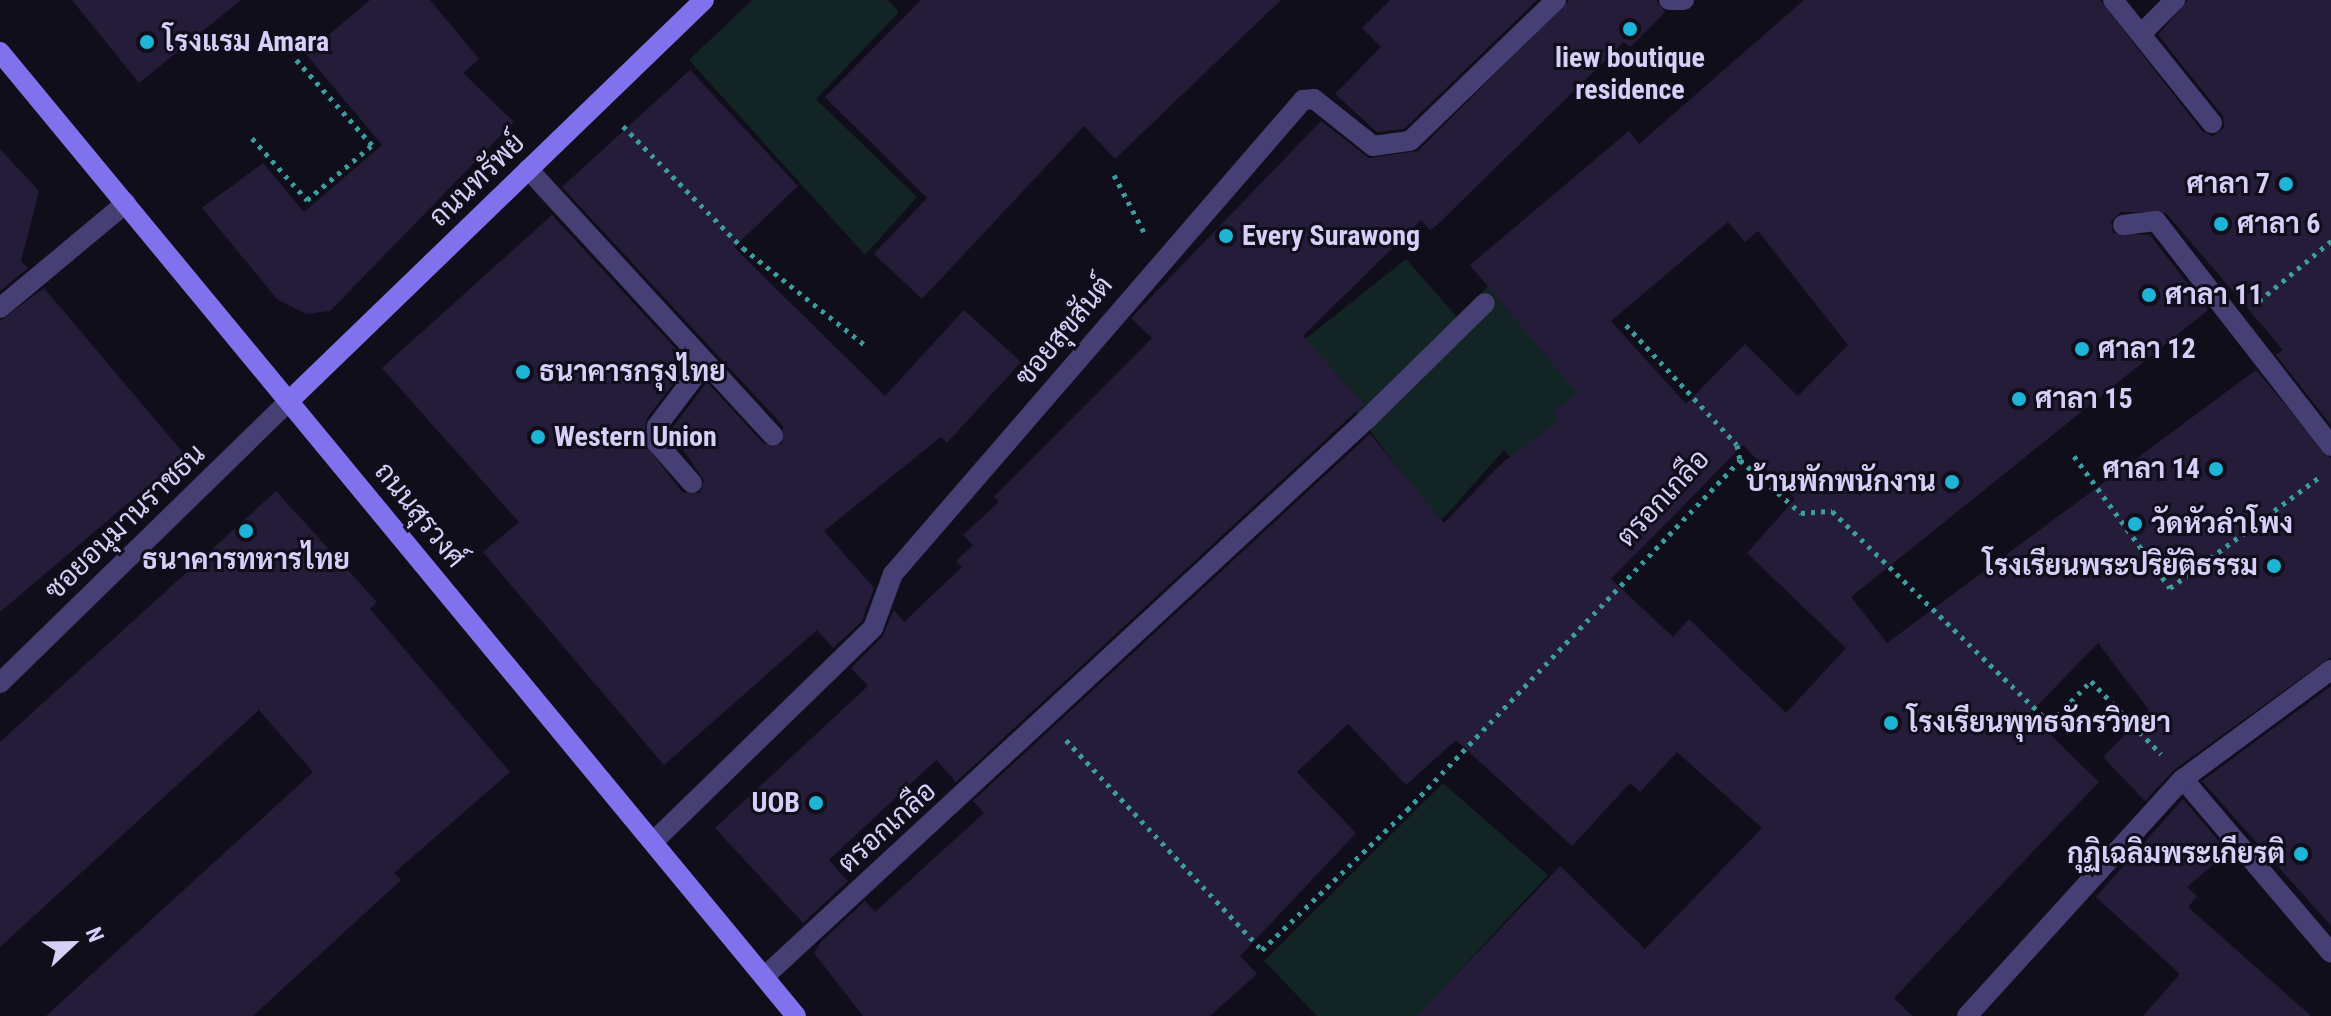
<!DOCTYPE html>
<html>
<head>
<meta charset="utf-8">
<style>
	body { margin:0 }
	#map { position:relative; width:2331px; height:1016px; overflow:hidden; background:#110e1b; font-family:"Roboto Condensed",Sarabun,sans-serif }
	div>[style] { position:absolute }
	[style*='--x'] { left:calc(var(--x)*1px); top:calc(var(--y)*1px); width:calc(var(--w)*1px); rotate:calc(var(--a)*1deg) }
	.green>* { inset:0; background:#122424 }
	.building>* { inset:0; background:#251c3a }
	.path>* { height:5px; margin-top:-2.5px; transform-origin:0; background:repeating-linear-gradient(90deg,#3c9d9f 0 4px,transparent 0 10px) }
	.lane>* { height:20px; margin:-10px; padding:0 10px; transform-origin:10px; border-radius:10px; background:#453f74 }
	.street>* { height:20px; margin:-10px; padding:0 10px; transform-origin:10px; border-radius:10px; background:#453f74 }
	.secondary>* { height:20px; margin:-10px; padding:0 10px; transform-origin:10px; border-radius:10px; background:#8072ec }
	.dots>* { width:22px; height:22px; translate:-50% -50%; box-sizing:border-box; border:4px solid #110e1b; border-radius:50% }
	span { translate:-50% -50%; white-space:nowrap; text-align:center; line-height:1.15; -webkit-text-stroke:6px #110e1b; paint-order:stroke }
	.poi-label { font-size:28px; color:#d7cff8; font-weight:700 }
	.left { translate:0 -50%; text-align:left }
	.right { translate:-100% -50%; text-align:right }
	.street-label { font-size:28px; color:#d7cff8 }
	.north { position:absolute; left:32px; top:904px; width:80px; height:80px; -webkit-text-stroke:6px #110e1b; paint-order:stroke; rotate:68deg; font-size:22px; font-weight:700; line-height:32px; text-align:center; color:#d7cff8 }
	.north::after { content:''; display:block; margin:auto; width:28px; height:36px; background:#d7cff8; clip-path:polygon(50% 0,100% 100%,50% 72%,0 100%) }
</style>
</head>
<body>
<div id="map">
	<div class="green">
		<i style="clip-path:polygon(752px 0,888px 0,899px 12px,816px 99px,917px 197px,865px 255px,689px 60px)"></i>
		<i style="clip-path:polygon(1406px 259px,1457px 317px,1488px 286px,1580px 394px,1527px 476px,1504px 450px,1439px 523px,1303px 341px)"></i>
		<i style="clip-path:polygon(1443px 783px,1548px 875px,1418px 1016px,1317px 1016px,1264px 961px)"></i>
	</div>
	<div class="building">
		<i style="clip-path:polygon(72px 0,241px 0,139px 83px)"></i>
		<i style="clip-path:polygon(370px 0,430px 0,479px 59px,463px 73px,514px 122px,330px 311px,306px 314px,277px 299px,202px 208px,263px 163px,304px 212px,382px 145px,306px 54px)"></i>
		<i style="clip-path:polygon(921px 0,1281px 0,1115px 159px,1084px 126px,922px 299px,874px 254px,927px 198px,825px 97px)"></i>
		<i style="clip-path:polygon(1390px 0,1537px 0,1404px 129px,1377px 132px,1335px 94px,1381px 47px,1362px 28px)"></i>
		<i style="clip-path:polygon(1569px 0,1656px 0,1665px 12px,1630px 47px,1624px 42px,1437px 225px,1430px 230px,1421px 220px,1303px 336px,1364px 404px,956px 782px,936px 760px,829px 860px,848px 881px,803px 923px,715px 828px,868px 686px,851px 668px,882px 637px,894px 610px,904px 622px,962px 567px,956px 561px,973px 545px,963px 535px,999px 502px,994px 497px,1152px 338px,1131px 318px,1321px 121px,1369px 158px,1418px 151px)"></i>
		<i style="clip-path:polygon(evenodd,1804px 0,2100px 0,2202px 131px,2213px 136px,2224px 128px,2223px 116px,2158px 35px,2188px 0,2331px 0,2331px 425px,2276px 355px,2283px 350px,2166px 213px,2121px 212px,2111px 221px,2113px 233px,2150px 235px,2208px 310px,1851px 597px,1887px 643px,2256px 370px,2331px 459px,2331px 657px,2175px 769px,2145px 801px,2103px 757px,2149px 710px,2098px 643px,2029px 714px,2099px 782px,1894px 998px,1912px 1016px,1417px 1016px,1560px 866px,1645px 949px,1762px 828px,1677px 752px,1640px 792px,1630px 783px,1572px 846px,1456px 740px,1406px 785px,1348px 724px,1297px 772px,1356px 833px,1240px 956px,1257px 974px,1210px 1016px,863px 1016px,814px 953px,821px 942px,865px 901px,875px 912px,984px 813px,973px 801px,1370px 434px,1444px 523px,1503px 462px,1558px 421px,1552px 413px,1577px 393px,1470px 265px,1629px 131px,1639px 144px,1804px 0,1728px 222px,1745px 242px,1758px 231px,1848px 345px,1798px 396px,1745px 344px,1686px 404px,1611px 321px,1728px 222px,1804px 0,1743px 445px,1795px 499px,1747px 553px,1846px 648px,1786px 713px,1689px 619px,1673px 637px,1611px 579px,1743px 445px)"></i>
		<i style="clip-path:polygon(690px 70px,798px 186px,734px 247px,885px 396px,964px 310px,1021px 362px,947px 443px,941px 437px,824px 531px,874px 588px,862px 621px,833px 648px,817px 630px,664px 765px,483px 552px,519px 522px,382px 368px,552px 215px,689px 363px,647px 418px,643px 441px,682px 492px,700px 493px,704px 480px,670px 431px,707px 382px,764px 444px,782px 444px,783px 426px,562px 187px)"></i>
		<i style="clip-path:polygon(0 149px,39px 191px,21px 261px,28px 268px,0 291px)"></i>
		<i style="clip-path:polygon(44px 288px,185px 455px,0 612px,0 321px)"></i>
		<i style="clip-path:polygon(276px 491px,377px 602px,370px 609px,510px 772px,394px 873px,401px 880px,253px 1016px,46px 1016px,313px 772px,259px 710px,0 947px,0 742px)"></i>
		<i style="clip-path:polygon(2331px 686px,2331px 926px,2202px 781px)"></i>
		<i style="clip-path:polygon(2183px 799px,2228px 852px,2187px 887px,2197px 896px,2188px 907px,2311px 1016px,2143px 1016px,2180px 974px,2096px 897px)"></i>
	</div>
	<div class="path">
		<i style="--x:623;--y:126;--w:171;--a:45.5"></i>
		<i style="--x:743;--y:248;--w:156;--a:38.5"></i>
		<i style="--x:252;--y:138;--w:83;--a:48.4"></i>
		<i style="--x:307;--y:200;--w:85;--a:-40.2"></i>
		<i style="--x:372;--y:145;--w:118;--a:-131.6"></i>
		<i style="--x:1114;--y:175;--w:67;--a:62.3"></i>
		<i style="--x:2259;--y:301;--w:94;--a:-39.8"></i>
		<i style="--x:1626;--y:325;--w:163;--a:47.2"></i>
		<i style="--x:1737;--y:445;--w:15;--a:79"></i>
		<i style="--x:2074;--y:456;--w:163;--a:54"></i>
		<i style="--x:2170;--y:588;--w:188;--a:-36.6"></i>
		<i style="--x:1066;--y:740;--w:287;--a:47"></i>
		<i style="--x:1262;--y:950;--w:202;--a:-44"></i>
		<i style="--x:1407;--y:810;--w:483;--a:-46.4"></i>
		<i style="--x:1740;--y:460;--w:81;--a:41"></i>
		<i style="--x:1801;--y:513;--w:31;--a:-4"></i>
		<i style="--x:1832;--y:511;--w:304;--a:44.2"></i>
		<i style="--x:2050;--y:723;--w:59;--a:-45.7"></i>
		<i style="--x:2091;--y:681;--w:101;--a:46.2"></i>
	</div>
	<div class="lane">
		<i style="--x:528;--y:169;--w:362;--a:47.4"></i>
		<i style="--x:2123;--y:225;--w:33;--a:-7"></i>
		<i style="--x:2156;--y:221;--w:285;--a:52.1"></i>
		<i style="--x:0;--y:308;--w:164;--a:-39.8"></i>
		<i style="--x:1367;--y:419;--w:165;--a:-44.5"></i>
		<i style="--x:692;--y:483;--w:55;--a:-131.3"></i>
		<i style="--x:656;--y:442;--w:16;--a:-86"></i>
		<i style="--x:657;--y:426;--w:78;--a:-52.8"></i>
		<i style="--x:2183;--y:779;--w:228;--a:49.6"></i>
		<i style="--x:1967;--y:1016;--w:321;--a:-47.7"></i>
		<i style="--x:2183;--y:779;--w:184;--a:-36.4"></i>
	</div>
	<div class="street">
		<i style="--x:1669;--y:0;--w:15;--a:0"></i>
		<i style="--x:2113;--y:0;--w:158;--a:51.2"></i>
		<i style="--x:2142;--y:33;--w:47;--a:-45"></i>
		<i style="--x:0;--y:683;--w:404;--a:-44.3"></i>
		<i style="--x:653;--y:842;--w:307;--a:-44.2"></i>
		<i style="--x:873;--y:628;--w:58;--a:-69.7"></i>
		<i style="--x:893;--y:574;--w:627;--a:-49.14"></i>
		<i style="--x:1303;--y:100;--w:11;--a:-5"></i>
		<i style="--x:1314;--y:99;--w:75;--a:38.5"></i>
		<i style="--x:1373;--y:146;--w:37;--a:-8"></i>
		<i style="--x:1410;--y:141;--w:203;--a:-44"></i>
		<i style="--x:764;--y:977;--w:822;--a:-42.78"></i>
	</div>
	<div class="secondary">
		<i style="--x:0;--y:52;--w:1250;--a:50.45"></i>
		<i style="--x:289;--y:401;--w:577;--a:-44.02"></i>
	</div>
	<div class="dots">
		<i style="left:1630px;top:29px;background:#1db4d6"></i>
		<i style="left:147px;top:42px;background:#1db4d6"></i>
		<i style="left:2286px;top:184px;background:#1db4d6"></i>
		<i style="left:2221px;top:224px;background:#1db4d6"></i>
		<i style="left:1226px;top:236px;background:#1db4d6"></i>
		<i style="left:2149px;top:295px;background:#1db4d6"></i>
		<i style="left:2082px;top:349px;background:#1db4d6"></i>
		<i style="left:523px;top:372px;background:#1db4d6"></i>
		<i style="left:2019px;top:399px;background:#1db4d6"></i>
		<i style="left:538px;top:437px;background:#1db4d6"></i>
		<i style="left:2216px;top:469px;background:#1db4d6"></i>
		<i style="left:1952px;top:482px;background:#1db4d6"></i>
		<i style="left:2135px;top:524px;background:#1db4d6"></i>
		<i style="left:246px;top:531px;background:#1db4d6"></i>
		<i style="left:2274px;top:566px;background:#1db4d6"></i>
		<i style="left:1891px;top:723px;background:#1db4d6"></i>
		<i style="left:816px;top:803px;background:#1db4d6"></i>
		<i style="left:2301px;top:854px;background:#1db4d6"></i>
	</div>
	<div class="poi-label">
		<span class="left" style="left:163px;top:42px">โรงแรม Amara</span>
		<span style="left:1630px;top:74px">liew boutique<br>residence</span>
		<span class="right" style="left:2270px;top:184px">ศาลา 7</span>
		<span class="left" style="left:2237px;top:224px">ศาลา 6</span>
		<span class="left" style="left:1242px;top:236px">Every Surawong</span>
		<span class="left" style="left:2165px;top:295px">ศาลา 11</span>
		<span class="left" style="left:2098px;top:349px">ศาลา 12</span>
		<span class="left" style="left:539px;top:372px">ธนาคารกรุงไทย</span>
		<span class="left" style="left:2035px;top:399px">ศาลา 15</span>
		<span class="left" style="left:554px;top:437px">Western Union</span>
		<span class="right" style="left:2200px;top:469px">ศาลา 14</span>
		<span class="right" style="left:1936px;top:482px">บ้านพักพนักงาน</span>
		<span class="left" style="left:2151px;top:524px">วัดหัวลำโพง</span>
		<span style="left:246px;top:560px">ธนาคารทหารไทย</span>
		<span class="right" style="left:2258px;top:566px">โรงเรียนพระปริยัติธรรม</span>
		<span class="left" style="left:1907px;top:723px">โรงเรียนพุทธจักรวิทยา</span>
		<span class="right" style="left:800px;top:803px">UOB</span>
		<span class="right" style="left:2285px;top:854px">กุฏิเฉลิมพระเกียรติ</span>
	</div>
	<div class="street-label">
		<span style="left:477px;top:180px;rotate:-44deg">ถนนทรัพย์</span>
		<span style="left:1064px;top:331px;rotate:-50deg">ซอยสุขสันต์</span>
		<span style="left:1663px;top:498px;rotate:-47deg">ตรอกเกลือ</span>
		<span style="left:420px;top:515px;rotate:51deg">ถนนสุรวงศ์</span>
		<span style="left:125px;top:522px;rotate:-44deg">ซอยอนุมานราชธน</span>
		<span style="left:887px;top:827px;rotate:-42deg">ตรอกเกลือ</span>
	</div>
	<div class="north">N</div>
</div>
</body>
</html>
